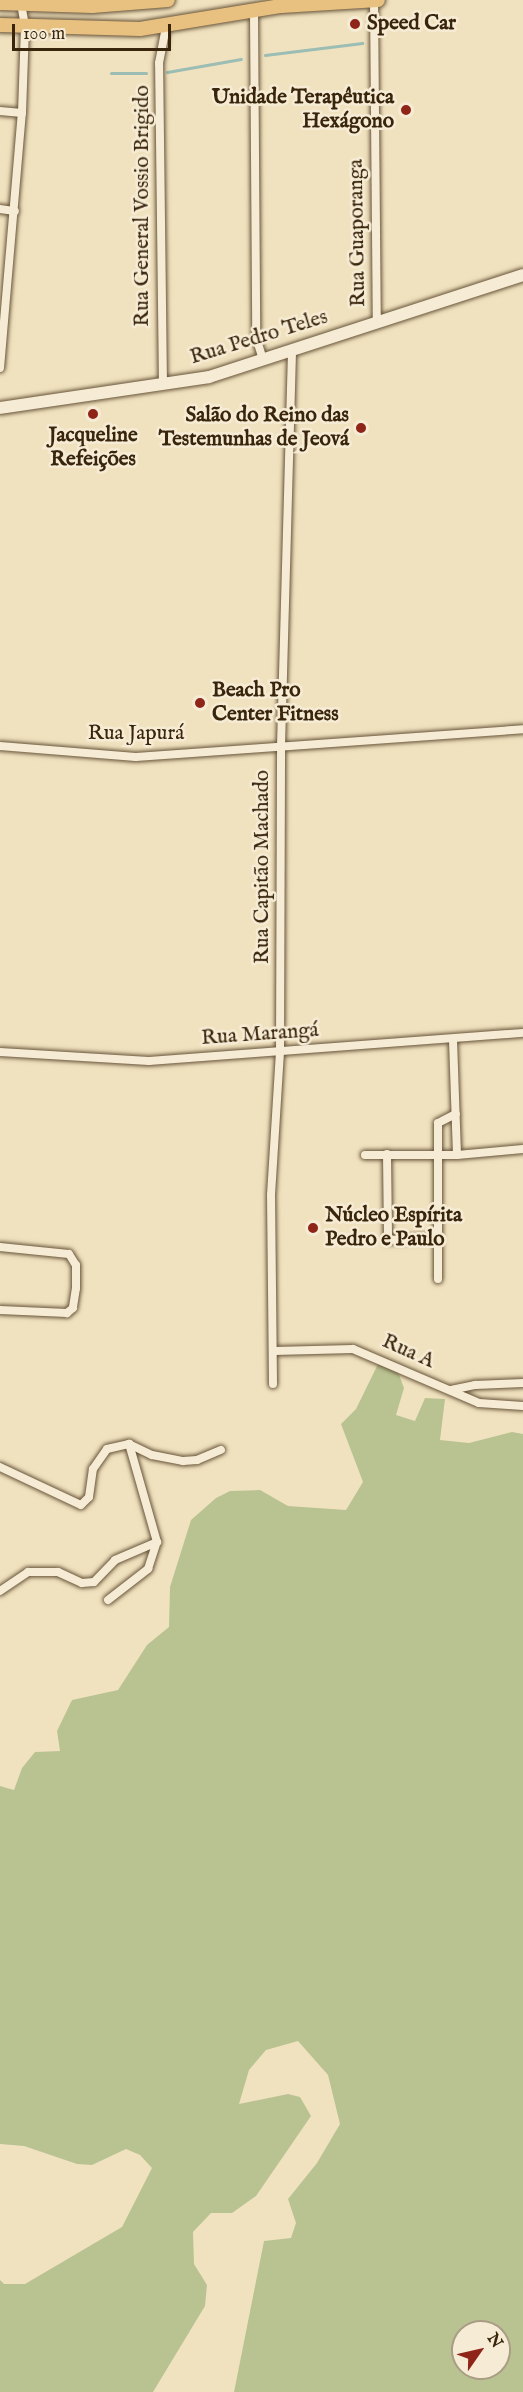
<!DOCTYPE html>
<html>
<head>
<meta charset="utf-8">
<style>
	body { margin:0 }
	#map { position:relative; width:523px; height:2392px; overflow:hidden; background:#f1e2bf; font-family:"IM FELL English",serif }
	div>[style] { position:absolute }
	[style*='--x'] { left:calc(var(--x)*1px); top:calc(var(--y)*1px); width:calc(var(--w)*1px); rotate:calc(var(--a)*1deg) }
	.green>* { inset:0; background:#b9c392 }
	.stream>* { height:3px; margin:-1.5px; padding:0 1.5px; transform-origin:1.5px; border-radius:1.5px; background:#9bbdb3 }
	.roads { filter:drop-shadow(0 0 2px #675439) drop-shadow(0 0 2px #675439) }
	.street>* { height:8px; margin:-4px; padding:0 4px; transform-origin:4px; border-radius:4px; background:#f6ecd5 }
	.secondary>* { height:12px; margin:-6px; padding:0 6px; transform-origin:6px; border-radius:6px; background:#f6ecd5 }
	.primary>* { height:14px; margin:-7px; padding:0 7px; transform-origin:7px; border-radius:7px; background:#e8c180 }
	.dots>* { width:16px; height:16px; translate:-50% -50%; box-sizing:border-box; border:3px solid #f6ecd5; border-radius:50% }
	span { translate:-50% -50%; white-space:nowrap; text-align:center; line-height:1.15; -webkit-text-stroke:5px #f6ecd5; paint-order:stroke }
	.poi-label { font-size:21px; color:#39250c; font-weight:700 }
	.left { translate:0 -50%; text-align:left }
	.right { translate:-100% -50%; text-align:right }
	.street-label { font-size:21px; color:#39250c }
	.north { position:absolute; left:451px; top:2320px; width:60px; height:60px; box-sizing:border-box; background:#f6ecd5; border:2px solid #aa9c85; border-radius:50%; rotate:56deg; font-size:16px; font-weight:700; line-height:24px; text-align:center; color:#39250c }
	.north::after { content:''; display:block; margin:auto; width:21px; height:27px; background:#8f2418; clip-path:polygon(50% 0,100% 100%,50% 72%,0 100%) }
	.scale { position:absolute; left:12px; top:24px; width:159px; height:27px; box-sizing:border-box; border:3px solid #39250c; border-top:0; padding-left:8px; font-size:18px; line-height:21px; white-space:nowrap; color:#39250c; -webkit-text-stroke:4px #f6ecd5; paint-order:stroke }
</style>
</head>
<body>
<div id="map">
	<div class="green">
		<i style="clip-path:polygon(evenodd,378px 1364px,398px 1372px,404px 1388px,396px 1415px,415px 1421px,425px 1398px,445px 1399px,440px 1440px,469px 1443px,512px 1432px,523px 1434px,523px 2392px,234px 2392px,264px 2241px,291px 2238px,296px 2223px,288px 2199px,317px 2163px,340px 2124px,328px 2075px,298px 2041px,266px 2050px,249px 2070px,239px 2104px,288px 2094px,300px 2097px,311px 2116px,256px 2196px,232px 2213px,211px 2213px,193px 2232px,194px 2264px,207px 2285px,205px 2306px,153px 2392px,0 2392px,0 2280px,4px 2284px,25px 2284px,122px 2227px,152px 2168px,140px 2155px,126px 2149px,92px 2165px,77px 2164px,24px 2146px,0 2144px,0 1786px,14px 1790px,22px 1768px,35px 1752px,60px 1751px,57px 1731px,72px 1700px,118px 1690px,147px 1645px,169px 1627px,170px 1587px,191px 1520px,216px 1498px,230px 1491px,260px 1490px,288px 1506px,346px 1510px,363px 1482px,341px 1424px,356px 1409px,378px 1364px,463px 2332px,499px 2332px,499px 2368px,463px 2368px,463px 2332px)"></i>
	</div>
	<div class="stream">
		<i style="--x:265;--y:55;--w:98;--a:-7.1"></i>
		<i style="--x:167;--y:72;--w:75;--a:-10"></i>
		<i style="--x:111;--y:73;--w:35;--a:0"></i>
	</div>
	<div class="roads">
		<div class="street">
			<i style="--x:374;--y:0;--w:322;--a:89.5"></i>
			<i style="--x:254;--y:11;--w:326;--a:89.6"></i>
			<i style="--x:256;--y:337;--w:24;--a:73"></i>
			<i style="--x:0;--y:111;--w:22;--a:5"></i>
			<i style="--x:0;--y:209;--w:15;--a:8"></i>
			<i style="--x:0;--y:368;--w:256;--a:-85.1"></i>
			<i style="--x:22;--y:113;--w:87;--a:-88"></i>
			<i style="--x:25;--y:26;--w:22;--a:-100"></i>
			<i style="--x:163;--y:385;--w:322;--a:-90.7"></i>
			<i style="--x:159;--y:63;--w:38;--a:-79"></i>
			<i style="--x:0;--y:746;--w:136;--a:4.6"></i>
			<i style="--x:136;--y:757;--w:388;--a:-4.1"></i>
			<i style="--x:453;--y:1040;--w:115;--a:88"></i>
			<i style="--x:0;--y:1052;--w:149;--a:3.5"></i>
			<i style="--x:149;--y:1061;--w:375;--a:-4.3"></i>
			<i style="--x:387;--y:1154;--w:86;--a:89.3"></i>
			<i style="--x:388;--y:1240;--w:48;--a:-2.4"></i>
			<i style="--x:365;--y:1155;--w:92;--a:0"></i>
			<i style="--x:457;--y:1155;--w:66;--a:-5.2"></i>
			<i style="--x:0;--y:1247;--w:69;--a:5.8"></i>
			<i style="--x:69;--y:1254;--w:13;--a:58"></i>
			<i style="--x:76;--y:1265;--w:23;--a:90"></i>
			<i style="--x:76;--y:1288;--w:20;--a:99"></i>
			<i style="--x:73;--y:1308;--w:8;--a:140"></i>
			<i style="--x:67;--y:1313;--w:67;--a:-177.4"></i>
			<i style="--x:438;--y:1279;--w:156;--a:-90"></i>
			<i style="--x:438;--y:1123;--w:20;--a:-27"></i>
			<i style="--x:274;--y:1351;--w:79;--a:-1.5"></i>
			<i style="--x:353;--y:1349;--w:137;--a:23.2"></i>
			<i style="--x:479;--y:1403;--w:44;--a:3.9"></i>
			<i style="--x:273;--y:1384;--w:189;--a:-90.6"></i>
			<i style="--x:271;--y:1195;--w:144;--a:-86.4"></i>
			<i style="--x:280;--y:1051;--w:305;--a:-89.8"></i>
			<i style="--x:281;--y:746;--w:397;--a:-88.4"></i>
			<i style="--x:451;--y:1390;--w:25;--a:-12"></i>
			<i style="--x:475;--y:1385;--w:48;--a:-2.4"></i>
			<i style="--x:0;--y:1467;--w:89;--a:25.1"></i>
			<i style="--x:81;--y:1505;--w:11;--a:-45"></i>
			<i style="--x:89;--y:1497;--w:28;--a:-82"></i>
			<i style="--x:93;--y:1469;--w:24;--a:-55"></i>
			<i style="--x:107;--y:1449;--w:23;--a:-13"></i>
			<i style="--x:129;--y:1444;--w:25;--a:26"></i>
			<i style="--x:152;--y:1455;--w:32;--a:11"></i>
			<i style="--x:183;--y:1461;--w:14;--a:-4"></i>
			<i style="--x:197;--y:1460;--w:26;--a:-23"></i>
			<i style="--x:0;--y:1591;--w:34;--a:-34"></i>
			<i style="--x:28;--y:1572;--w:30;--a:0"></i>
			<i style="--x:58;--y:1572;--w:26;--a:25"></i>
			<i style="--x:82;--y:1583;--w:12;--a:-5"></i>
			<i style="--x:94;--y:1582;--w:30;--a:-46"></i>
			<i style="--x:115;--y:1560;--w:46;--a:-23.2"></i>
			<i style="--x:157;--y:1542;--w:102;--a:-105.9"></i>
			<i style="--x:108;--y:1600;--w:51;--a:-37.8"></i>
			<i style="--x:148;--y:1569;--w:28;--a:-72"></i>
		</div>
		<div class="secondary">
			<i style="--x:0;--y:408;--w:211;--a:-8.4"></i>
			<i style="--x:209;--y:377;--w:330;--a:-18"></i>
		</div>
		<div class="primary">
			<i style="--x:0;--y:3;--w:92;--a:1.9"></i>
			<i style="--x:92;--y:6;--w:76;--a:-4.5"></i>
			<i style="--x:0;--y:25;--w:140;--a:1.6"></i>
			<i style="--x:140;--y:29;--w:143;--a:-9.3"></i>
			<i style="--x:281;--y:6;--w:97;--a:-3.5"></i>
		</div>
	</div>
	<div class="dots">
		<i style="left:355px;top:24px;background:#8f2418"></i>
		<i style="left:406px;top:110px;background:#8f2418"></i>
		<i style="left:93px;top:414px;background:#8f2418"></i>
		<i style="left:361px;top:428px;background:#8f2418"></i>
		<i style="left:200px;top:703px;background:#8f2418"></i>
		<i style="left:313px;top:1228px;background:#8f2418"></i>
	</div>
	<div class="poi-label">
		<span class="left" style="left:367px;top:24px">Speed Car</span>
		<span class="right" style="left:394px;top:110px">Unidade Terapêutica<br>Hexágono</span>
		<span class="right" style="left:349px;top:428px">Salão do Reino das<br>Testemunhas de Jeová</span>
		<span style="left:93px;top:448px">Jacqueline<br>Refeições</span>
		<span class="left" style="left:212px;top:703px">Beach Pro<br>Center Fitness</span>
		<span class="left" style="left:325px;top:1228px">Núcleo Espírita<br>Pedro e Paulo</span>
	</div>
	<div class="street-label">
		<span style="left:143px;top:206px;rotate:-90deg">Rua General Vossio Brigido</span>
		<span style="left:358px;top:233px;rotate:-91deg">Rua Guaporanga</span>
		<span style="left:259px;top:338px;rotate:-17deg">Rua Pedro Teles</span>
		<span style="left:136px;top:734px">Rua Japurá</span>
		<span style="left:263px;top:867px;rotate:-90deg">Rua Capitão Machado</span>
		<span style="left:260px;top:1035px;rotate:-4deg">Rua Marangá</span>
		<span style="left:408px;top:1352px;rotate:24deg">Rua A</span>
	</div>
	<div class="north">N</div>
	<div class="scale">100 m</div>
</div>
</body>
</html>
